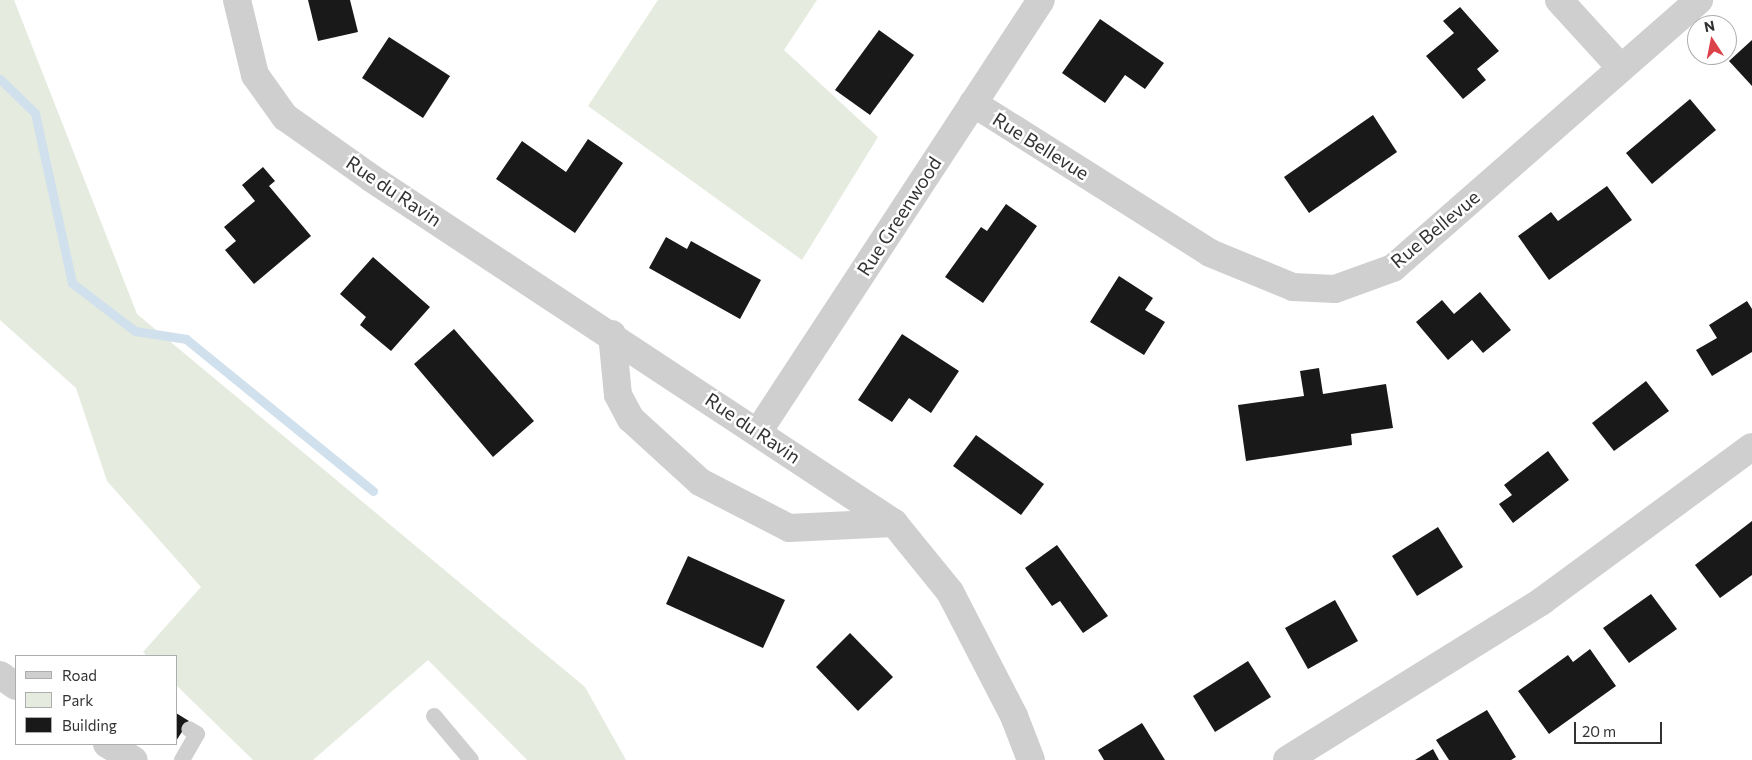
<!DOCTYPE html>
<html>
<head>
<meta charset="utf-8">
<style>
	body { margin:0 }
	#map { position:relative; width:1752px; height:760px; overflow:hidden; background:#fff; font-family:Commissioner,sans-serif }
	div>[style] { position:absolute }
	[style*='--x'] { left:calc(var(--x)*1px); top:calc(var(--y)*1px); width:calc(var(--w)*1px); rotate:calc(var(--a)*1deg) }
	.green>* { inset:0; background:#e5ebdf }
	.stream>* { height:9px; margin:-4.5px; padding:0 4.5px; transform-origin:4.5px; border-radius:4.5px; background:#d0e0ec }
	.building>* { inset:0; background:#191919 }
	.service>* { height:16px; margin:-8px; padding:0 8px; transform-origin:8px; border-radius:8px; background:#cfcfcf }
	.minor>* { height:28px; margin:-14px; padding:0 14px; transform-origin:14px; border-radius:14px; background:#cfcfcf }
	span { translate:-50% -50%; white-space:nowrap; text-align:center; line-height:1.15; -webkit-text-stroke:5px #fff; paint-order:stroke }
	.street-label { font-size:19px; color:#323232 }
	.legend { position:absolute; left:15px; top:655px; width:162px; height:90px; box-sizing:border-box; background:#fff; border:1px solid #adadad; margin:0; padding:6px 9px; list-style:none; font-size:15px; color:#323232 }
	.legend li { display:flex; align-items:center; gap:10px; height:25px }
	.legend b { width:25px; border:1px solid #adadad }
	.north { position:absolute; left:1687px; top:15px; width:50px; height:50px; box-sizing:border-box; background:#fff; border:1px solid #adadad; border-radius:50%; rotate:349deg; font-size:14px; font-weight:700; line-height:20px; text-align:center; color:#323232 }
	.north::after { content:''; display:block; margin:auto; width:18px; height:22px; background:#db4249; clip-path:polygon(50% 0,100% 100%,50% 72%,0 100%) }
	.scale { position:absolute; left:1574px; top:722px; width:88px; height:22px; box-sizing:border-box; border:2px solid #323232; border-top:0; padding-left:6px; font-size:15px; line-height:18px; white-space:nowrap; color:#323232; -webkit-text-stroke:4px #fff; paint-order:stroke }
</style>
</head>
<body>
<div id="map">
	<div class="green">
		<i style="clip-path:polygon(0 0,14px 0,137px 314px,585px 687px,626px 760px,527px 760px,428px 660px,313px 760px,253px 760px,176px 685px,176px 656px,147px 656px,143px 652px,201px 587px,107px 481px,76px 388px,0 320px)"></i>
		<i style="clip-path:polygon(658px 0,817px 0,784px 50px,878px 137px,802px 260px,588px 106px)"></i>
	</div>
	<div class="stream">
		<i style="--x:0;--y:79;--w:49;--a:44.2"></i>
		<i style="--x:35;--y:113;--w:174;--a:77.7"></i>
		<i style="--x:72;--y:283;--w:79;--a:37.3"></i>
		<i style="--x:135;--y:331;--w:52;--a:8.9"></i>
		<i style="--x:186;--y:339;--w:241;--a:39.1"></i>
	</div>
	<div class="building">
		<i style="clip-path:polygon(308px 0,350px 0,358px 32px,318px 41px)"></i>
		<i style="clip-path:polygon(1460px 7px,1499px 51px,1477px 69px,1486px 80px,1463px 99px,1426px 56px,1454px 33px,1443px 21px)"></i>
		<i style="clip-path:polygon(1100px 19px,1164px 63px,1145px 89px,1125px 75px,1105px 103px,1062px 73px)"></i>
		<i style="clip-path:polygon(879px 30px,914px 55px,870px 115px,835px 90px)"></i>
		<i style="clip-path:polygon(389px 37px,450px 76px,423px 118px,362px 78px)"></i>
		<i style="clip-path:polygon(1752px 40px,1752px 86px,1729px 61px)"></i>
		<i style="clip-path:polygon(1690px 99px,1716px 130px,1652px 184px,1626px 153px)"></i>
		<i style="clip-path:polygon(1373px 115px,1397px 152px,1309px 213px,1284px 177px)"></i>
		<i style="clip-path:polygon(588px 139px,623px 163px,575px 233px,496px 179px,522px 141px,566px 172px)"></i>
		<i style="clip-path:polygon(263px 167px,275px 181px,269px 186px,311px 236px,254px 284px,225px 250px,236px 241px,224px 227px,255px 201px,242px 185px)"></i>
		<i style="clip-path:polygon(1607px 186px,1632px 220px,1549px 280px,1518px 236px,1551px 212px,1558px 221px)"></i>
		<i style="clip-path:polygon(1006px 204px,1037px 226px,983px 303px,945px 277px,981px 227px,987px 231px)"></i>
		<i style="clip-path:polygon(666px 237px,687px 249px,691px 241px,761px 280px,740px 319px,649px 268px)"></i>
		<i style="clip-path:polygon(373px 257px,430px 307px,391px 351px,360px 325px,366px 317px,340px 294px)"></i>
		<i style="clip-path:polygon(1119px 276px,1153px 298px,1145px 310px,1165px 322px,1144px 355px,1090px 322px)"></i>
		<i style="clip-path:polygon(1480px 292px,1511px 330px,1483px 353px,1472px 340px,1448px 360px,1416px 322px,1442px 300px,1454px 314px)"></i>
		<i style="clip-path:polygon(1747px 301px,1752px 309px,1752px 352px,1712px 376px,1696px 350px,1717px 338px,1709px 325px)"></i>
		<i style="clip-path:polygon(454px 329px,534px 421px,493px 457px,414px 364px)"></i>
		<i style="clip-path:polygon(902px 334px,959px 371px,931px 413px,909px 398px,892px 422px,858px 400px)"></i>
		<i style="clip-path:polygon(1319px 368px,1323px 394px,1386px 384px,1393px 428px,1351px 434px,1352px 445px,1246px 461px,1238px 405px,1304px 396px,1300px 371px)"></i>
		<i style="clip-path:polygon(1646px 381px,1669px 411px,1614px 451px,1592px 423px)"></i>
		<i style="clip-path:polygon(976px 435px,1044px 484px,1021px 515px,953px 466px)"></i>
		<i style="clip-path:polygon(1548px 451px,1569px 480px,1513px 523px,1499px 504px,1512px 495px,1504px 485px)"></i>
		<i style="clip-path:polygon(1752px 521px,1752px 575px,1720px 598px,1695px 565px)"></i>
		<i style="clip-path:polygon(1438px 527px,1463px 567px,1417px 596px,1392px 556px)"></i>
		<i style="clip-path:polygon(1057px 545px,1108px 616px,1083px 633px,1060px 601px,1052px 606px,1025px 568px)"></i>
		<i style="clip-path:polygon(688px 556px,785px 600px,763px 648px,666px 604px)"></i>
		<i style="clip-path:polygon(1651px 594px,1677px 629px,1629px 663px,1603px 628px)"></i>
		<i style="clip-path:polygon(1335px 600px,1358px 641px,1308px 669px,1285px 628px)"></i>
		<i style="clip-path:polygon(850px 633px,893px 677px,858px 711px,816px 667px)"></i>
		<i style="clip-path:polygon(1590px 649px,1616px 686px,1549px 734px,1518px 691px,1568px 655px,1573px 662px)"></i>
		<i style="clip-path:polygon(1248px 661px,1271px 697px,1215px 732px,1193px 696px)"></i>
		<i style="clip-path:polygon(1487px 710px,1516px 757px,1511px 760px,1449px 760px,1436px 740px)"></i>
		<i style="clip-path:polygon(176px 713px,189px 721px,176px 741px)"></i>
		<i style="clip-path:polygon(1142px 723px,1165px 760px,1104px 760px,1098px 750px)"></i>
		<i style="clip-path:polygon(1433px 749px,1439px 760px,1415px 760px)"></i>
	</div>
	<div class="service">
		<i style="--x:434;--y:716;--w:57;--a:49.9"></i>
		<i style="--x:182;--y:760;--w:30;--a:-60"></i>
		<i style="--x:197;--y:734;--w:9;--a:-148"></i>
	</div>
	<div class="minor">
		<i style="--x:237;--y:0;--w:77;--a:76.5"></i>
		<i style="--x:255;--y:75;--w:52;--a:54.5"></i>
		<i style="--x:285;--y:117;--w:105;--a:35.3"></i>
		<i style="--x:371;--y:178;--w:627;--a:33.41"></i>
		<i style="--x:894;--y:523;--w:89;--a:50.9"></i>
		<i style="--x:950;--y:592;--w:140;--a:62.7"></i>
		<i style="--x:1014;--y:716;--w:47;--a:68.9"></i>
		<i style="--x:1559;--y:0;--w:92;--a:47.6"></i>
		<i style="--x:973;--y:103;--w:280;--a:32.3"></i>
		<i style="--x:1210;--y:253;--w:90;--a:22.3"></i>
		<i style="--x:1293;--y:287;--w:42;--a:2.7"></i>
		<i style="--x:1335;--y:289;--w:62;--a:-19.9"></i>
		<i style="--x:1393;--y:268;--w:407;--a:-41.2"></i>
		<i style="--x:612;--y:334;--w:61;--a:84.4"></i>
		<i style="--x:618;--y:395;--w:27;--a:62"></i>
		<i style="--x:631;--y:419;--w:93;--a:42.4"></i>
		<i style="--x:700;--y:482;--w:100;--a:27.3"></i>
		<i style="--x:789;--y:528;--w:105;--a:-2.7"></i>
		<i style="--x:758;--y:432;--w:516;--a:-56.77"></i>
		<i style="--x:0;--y:675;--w:19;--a:35"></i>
		<i style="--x:107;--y:744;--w:31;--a:31"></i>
		<i style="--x:1287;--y:760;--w:301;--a:-31.9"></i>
		<i style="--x:1542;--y:601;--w:260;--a:-36.3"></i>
	</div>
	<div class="street-label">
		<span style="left:1041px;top:146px;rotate:32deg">Rue Bellevue</span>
		<span style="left:394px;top:191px;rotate:34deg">Rue du Ravin</span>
		<span style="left:899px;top:216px;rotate:-57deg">Rue Greenwood</span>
		<span style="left:1435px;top:229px;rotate:-40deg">Rue Bellevue</span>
		<span style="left:753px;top:428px;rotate:34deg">Rue du Ravin</span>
	</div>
	<ul class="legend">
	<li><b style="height:6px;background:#cfcfcf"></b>Road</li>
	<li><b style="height:14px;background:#e5ebdf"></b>Park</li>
	<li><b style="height:14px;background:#191919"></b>Building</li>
	</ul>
	<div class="north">N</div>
	<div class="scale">20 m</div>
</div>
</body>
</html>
